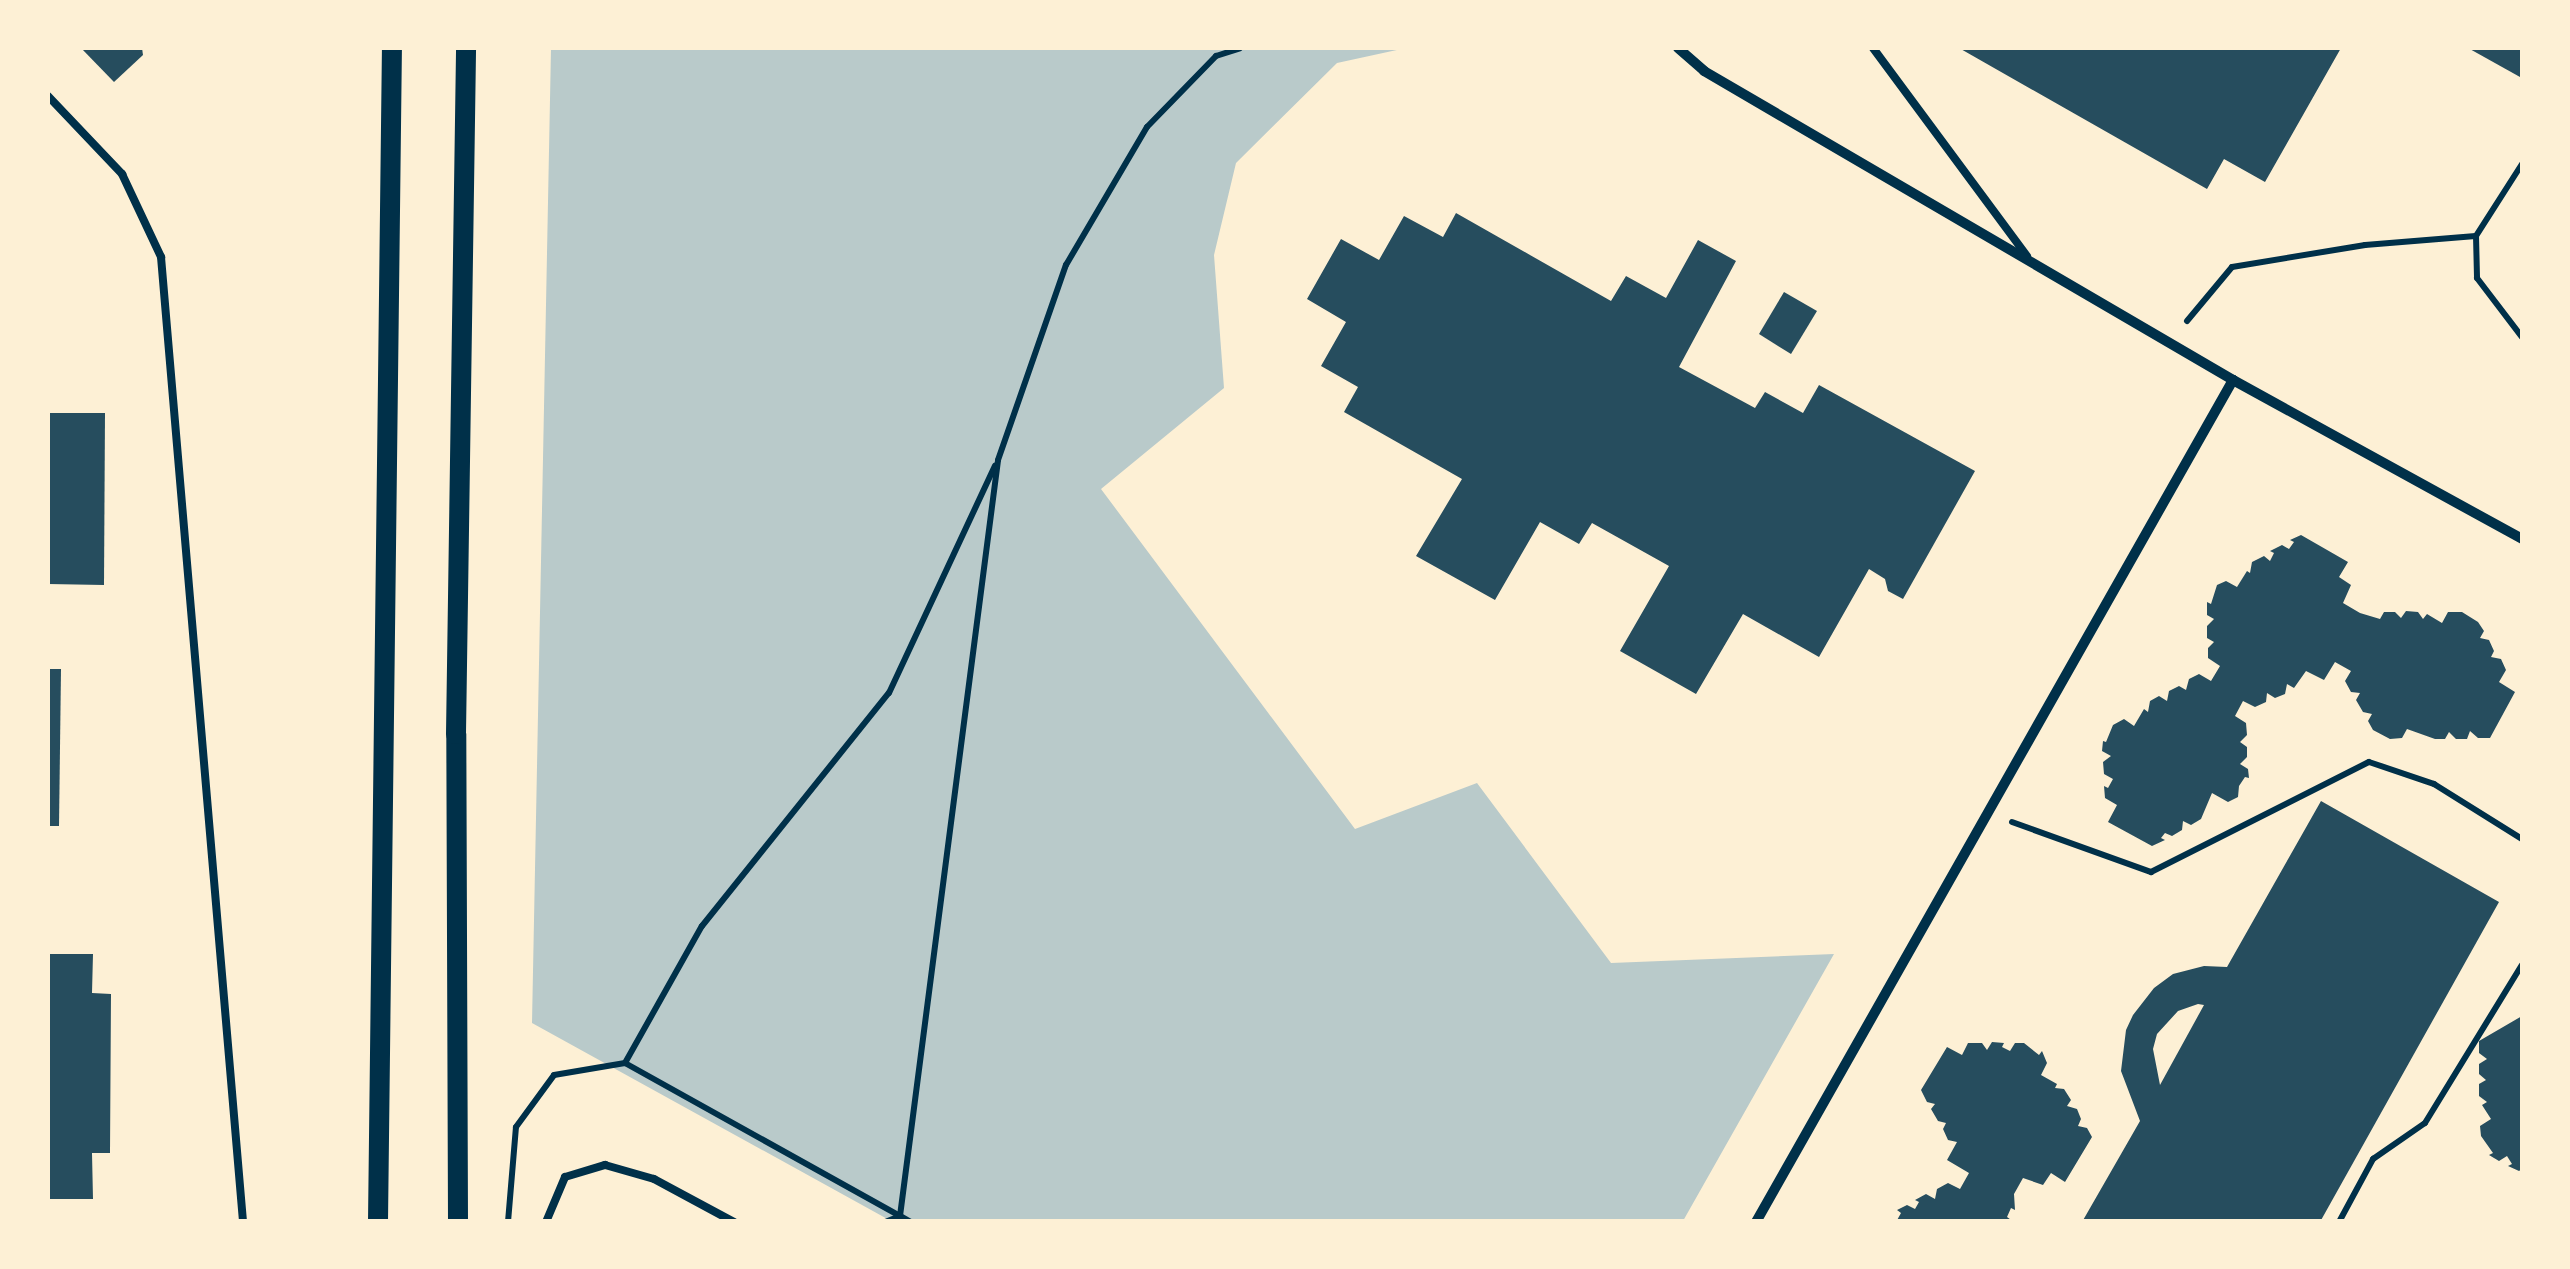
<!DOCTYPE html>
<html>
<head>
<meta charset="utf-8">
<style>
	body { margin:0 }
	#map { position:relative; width:2570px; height:1269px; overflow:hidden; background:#fdf0d5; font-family:"Golos Text",sans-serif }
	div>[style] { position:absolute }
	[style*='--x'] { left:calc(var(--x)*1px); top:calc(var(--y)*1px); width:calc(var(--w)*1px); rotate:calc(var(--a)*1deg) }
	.green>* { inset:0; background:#b9caca }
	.building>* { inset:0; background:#264d5e }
	.path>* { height:6px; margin:-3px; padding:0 3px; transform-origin:3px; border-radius:3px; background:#003049 }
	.service>* { height:8px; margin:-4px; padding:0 4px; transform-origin:4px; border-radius:4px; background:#003049 }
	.minor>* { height:10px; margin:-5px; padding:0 5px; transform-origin:5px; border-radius:5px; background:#003049 }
	.secondary>* { height:20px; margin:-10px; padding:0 10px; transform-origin:10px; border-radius:10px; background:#003049 }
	span { translate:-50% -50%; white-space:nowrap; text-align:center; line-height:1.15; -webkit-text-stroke:8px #fdf0d5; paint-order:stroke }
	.frame { position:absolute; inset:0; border:50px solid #fdf0d5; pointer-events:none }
</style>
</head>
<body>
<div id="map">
	<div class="green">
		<i style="clip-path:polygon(551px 48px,1406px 48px,1337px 63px,1236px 163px,1214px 255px,1224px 388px,1101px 489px,1355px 829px,1477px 783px,1611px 963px,1834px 954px,1683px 1221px,891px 1221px,532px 1023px)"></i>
	</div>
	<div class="building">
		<i style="clip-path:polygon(81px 48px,142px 48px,143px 55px,114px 82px)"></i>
		<i style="clip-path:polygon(1959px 48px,2341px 48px,2265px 182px,2224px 159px,2207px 189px)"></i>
		<i style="clip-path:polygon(2468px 48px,2522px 48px,2522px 74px,2520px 77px)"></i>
		<i style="clip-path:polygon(1456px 213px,1611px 301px,1626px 276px,1666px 298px,1698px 240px,1736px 261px,1679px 367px,1755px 408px,1765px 392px,1803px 413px,1819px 385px,1975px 471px,1903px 599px,1888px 591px,1885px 579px,1869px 569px,1819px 657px,1743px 614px,1696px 694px,1620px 651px,1669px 566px,1592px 523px,1579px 544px,1540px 522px,1495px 600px,1416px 556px,1462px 479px,1344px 412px,1358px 387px,1321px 366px,1346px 322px,1307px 299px,1341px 239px,1379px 260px,1404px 216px,1443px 237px)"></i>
		<i style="clip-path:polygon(1784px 292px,1817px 311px,1791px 354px,1759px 334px)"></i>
		<i style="clip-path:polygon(48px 413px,105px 413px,104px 585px,48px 584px)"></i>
		<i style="clip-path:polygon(2301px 535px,2348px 562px,2339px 577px,2351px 585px,2343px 603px,2360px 613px,2380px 619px,2384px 612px,2395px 612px,2401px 618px,2406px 611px,2418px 612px,2423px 619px,2427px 614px,2442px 623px,2448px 612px,2462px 612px,2478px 622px,2484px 631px,2480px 638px,2489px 640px,2494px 651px,2491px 657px,2501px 659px,2506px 670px,2499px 682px,2515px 692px,2490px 738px,2478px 738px,2470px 731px,2467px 739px,2456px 739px,2449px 732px,2445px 739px,2435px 739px,2407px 729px,2402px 738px,2390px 739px,2373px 730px,2368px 721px,2372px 714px,2363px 712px,2356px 700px,2360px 693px,2351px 692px,2345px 681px,2351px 671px,2335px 662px,2324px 680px,2306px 671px,2294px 688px,2287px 684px,2285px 694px,2275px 698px,2267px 693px,2266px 702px,2255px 707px,2243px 701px,2235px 716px,2246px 723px,2247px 735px,2240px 742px,2247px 747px,2247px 757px,2240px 764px,2248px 769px,2249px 778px,2245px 777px,2239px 786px,2238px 797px,2228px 802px,2212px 793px,2201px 819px,2191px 825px,2183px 821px,2182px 830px,2172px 836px,2165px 833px,2161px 838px,2165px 840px,2152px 846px,2108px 822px,2117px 805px,2105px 798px,2104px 786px,2108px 788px,2113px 779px,2104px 774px,2103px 762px,2111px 756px,2102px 751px,2103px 741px,2106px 742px,2113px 725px,2124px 719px,2134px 726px,2144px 709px,2148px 712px,2150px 701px,2159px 696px,2167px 701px,2169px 691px,2179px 686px,2186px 690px,2189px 679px,2199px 674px,2211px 681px,2220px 666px,2208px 658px,2208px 648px,2214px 642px,2207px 638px,2207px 626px,2214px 619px,2207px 615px,2207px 602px,2211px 604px,2217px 585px,2226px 581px,2237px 587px,2247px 571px,2250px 573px,2252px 562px,2264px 556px,2270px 561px,2274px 553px,2270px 551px,2282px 545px,2289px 549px,2294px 542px,2290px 540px)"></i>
		<i style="clip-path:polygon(48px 669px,61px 669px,59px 826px,48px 826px)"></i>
		<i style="clip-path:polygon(evenodd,2321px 801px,2499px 902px,2320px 1222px,2082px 1222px,2140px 1121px,2121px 1071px,2126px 1030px,2133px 1015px,2154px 988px,2173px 974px,2204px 966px,2227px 967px,2321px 801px,2198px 1004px,2204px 1005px,2160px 1085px,2153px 1049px,2157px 1034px,2178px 1011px,2198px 1004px)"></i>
		<i style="clip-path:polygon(48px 954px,93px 954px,92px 993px,111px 994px,110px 1153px,92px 1153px,93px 1199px,48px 1199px)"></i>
		<i style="clip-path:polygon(2522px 1016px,2522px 1169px,2519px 1171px,2508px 1166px,2512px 1164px,2507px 1156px,2499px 1161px,2489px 1155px,2493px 1153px,2481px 1136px,2480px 1126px,2491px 1119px,2482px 1105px,2487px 1102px,2479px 1096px,2479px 1084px,2486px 1080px,2479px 1074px,2479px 1064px,2487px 1059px,2479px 1053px,2479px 1041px)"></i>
		<i style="clip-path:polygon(1992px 1042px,2004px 1043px,2002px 1047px,2010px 1051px,2015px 1043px,2024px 1043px,2039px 1055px,2042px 1051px,2047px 1063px,2041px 1075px,2057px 1084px,2055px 1088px,2064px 1089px,2071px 1100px,2067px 1106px,2077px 1109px,2081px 1119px,2078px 1126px,2087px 1128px,2092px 1137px,2065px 1182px,2051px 1173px,2043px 1185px,2023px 1178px,2014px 1194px,2015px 1210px,2011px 1208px,2007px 1217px,2014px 1222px,1896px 1222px,1901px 1213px,1897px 1210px,1907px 1205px,1915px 1209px,1919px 1202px,1915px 1200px,1926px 1194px,1935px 1199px,1937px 1189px,1948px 1183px,1960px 1189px,1969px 1173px,1947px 1160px,1957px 1142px,1948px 1140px,1943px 1129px,1946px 1123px,1938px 1121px,1931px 1109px,1935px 1104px,1927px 1102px,1921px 1090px,1947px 1047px,1962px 1055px,1968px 1043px,1982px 1043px,1987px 1050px)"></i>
	</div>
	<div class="path">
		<i style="--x:2522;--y:164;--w:85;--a:122.6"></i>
		<i style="--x:2476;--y:236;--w:42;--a:88.6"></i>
		<i style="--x:2477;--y:278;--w:74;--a:52.7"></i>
		<i style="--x:2187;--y:321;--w:70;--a:-50.2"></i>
		<i style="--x:2232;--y:267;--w:135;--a:-9.4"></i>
		<i style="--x:2365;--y:245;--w:111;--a:-4.6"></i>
		<i style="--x:2012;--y:822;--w:148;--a:19.8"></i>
		<i style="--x:2151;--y:872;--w:244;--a:-26.8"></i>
		<i style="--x:2369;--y:762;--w:69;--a:18.7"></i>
		<i style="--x:2434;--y:784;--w:104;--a:32"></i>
		<i style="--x:625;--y:1063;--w:157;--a:-60.7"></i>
		<i style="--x:702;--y:926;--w:299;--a:-51.3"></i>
		<i style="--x:889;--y:693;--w:251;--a:-65"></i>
		<i style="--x:508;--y:1222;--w:95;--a:-85.2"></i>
		<i style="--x:516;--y:1127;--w:64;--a:-53.8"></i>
		<i style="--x:554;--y:1075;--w:72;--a:-9.6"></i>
		<i style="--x:625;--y:1063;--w:315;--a:29.1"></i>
		<i style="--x:900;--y:1216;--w:16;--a:158"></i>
		<i style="--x:911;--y:1222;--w:13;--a:-151"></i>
		<i style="--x:900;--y:1216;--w:762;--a:-82.61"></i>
		<i style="--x:998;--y:460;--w:207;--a:-70.8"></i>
		<i style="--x:1066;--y:265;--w:160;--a:-59.6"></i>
		<i style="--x:1147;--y:127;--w:99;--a:-45.8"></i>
		<i style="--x:1216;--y:56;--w:25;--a:-18"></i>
		<i style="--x:2339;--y:1222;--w:72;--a:-61.6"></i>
		<i style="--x:2373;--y:1159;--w:63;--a:-34.7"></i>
		<i style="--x:2425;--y:1123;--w:185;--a:-58.5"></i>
	</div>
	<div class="service">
		<i style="--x:1873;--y:48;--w:259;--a:53.5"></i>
		<i style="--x:48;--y:96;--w:108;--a:46.5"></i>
		<i style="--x:122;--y:174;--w:92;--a:64.8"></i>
		<i style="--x:161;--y:257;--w:968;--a:85.14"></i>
		<i style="--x:546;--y:1222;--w:49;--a:-67.1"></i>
		<i style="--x:565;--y:1177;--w:42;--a:-16.7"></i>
		<i style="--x:605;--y:1165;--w:51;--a:15.9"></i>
		<i style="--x:654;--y:1179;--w:91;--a:28.3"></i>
	</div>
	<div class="minor">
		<i style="--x:1678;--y:48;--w:35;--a:41"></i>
		<i style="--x:1704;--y:71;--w:613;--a:30.29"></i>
		<i style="--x:2233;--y:380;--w:330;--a:28.8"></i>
		<i style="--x:1756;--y:1222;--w:968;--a:-60.47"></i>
	</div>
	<div class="secondary">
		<i style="--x:378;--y:1222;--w:1174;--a:-89.32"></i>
		<i style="--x:458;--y:1222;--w:488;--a:-90.2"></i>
		<i style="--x:456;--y:734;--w:686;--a:-89.16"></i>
	</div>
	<div class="frame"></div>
</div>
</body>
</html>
